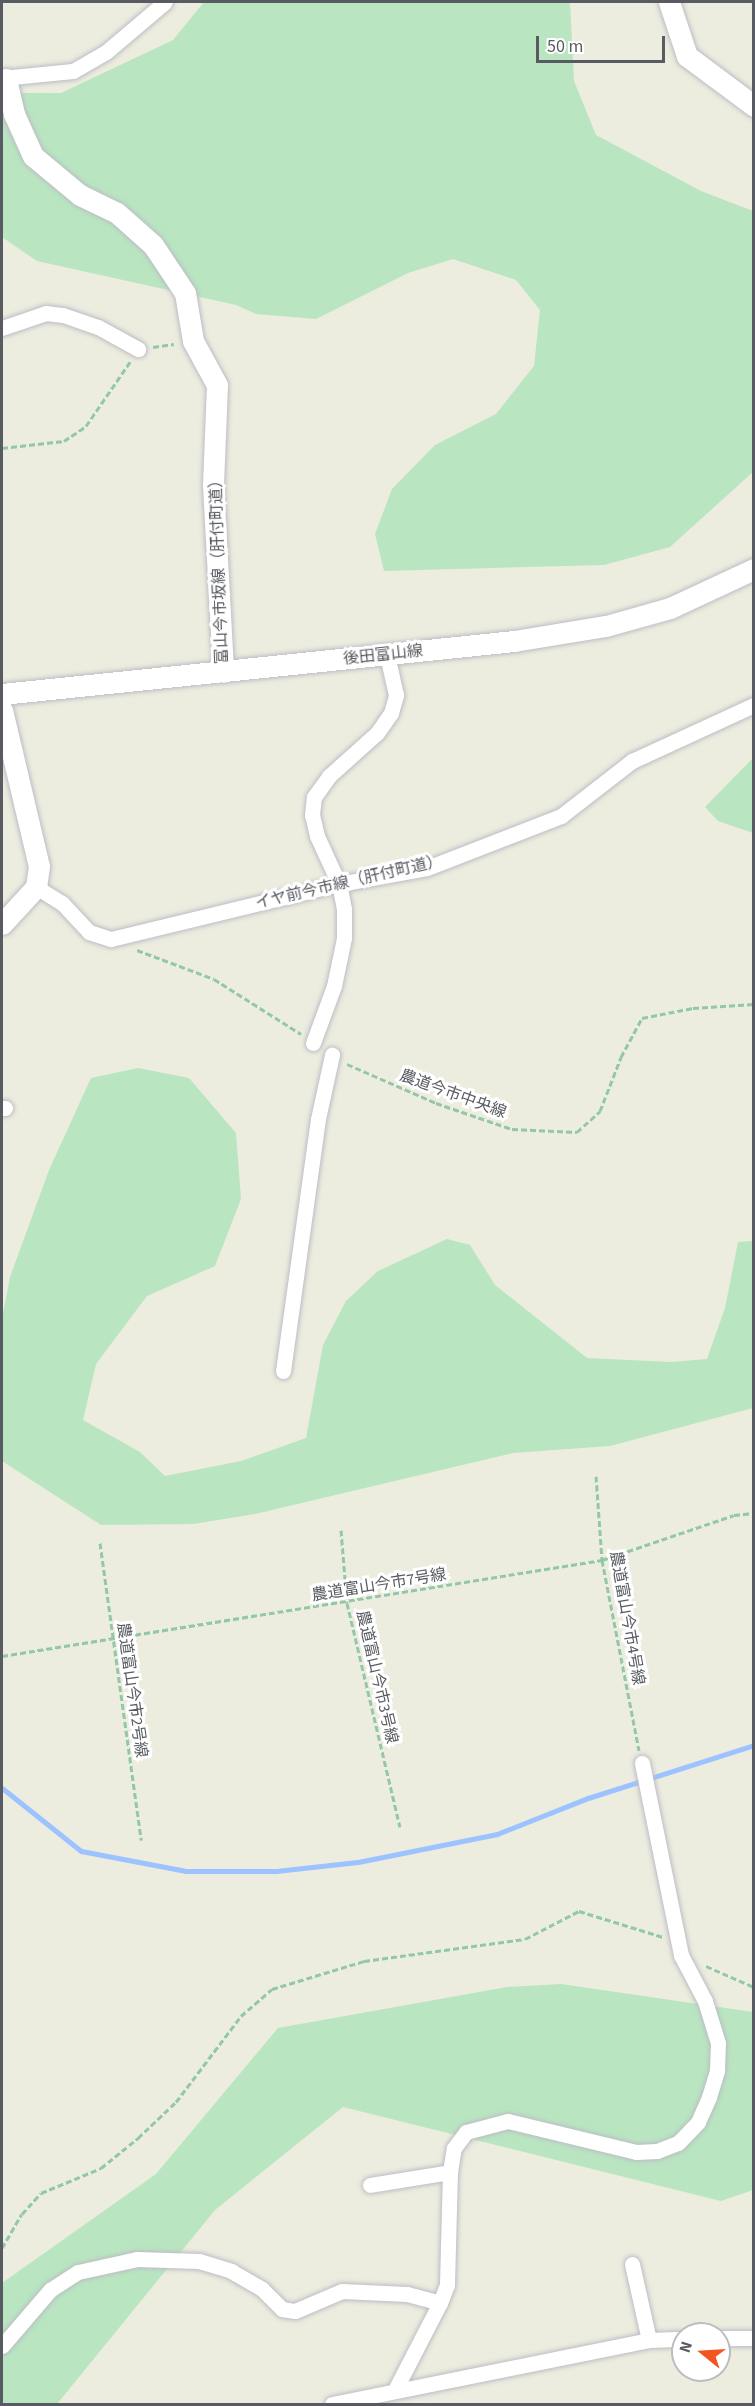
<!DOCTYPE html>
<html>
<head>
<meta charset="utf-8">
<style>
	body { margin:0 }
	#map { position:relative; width:755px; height:2406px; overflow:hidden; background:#ececdf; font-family:"Source Sans 3","Noto Sans JP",sans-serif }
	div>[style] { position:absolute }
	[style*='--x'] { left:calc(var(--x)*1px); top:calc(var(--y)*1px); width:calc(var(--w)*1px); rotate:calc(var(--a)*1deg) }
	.green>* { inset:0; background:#b9e6c1 }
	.stream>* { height:5px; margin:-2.5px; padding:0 2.5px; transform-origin:2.5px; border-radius:2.5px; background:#9cc3ff }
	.path>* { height:3px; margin-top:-1.5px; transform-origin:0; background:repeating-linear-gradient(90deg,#92c7aa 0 6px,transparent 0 9px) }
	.roads { filter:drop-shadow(0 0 2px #bcbdc4) drop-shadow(0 0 2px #bcbdc4) }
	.street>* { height:15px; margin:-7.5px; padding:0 7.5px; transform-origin:7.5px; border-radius:7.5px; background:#fff }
	.secondary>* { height:21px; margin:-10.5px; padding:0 10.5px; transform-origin:10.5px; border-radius:10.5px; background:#fff }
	span { translate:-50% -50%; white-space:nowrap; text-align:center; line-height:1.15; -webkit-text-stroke:6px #fff; paint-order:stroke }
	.street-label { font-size:16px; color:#585b61 }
	.frame { position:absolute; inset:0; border:3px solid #585b61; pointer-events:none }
	.north { position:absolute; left:671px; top:2322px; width:60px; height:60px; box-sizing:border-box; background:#fff; border:2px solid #bcbdc0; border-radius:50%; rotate:288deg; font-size:16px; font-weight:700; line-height:24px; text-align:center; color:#585b61 }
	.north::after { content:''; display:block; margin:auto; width:21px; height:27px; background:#f2551f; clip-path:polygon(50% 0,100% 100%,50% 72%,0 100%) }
	.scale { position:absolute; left:536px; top:36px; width:129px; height:27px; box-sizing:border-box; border:3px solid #585b61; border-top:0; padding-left:8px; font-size:18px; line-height:21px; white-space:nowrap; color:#585b61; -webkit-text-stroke:4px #fff; paint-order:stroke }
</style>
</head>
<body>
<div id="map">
	<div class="green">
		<i style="clip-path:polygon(204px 2px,570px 2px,574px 81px,596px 135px,701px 191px,753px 211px,753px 472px,670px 547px,604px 565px,384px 571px,375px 534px,392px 489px,435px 445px,496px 414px,534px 366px,540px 310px,516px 280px,453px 259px,408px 273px,316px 319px,256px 314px,236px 305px,37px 261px,2px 237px,2px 93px,61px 93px,173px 40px)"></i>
		<i style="clip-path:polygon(753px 758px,753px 833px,718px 821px,705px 807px)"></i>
		<i style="clip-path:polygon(138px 1068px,189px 1078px,236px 1133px,241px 1199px,215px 1266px,147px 1296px,96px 1364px,83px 1420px,140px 1452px,165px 1476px,241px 1461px,306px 1438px,323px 1345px,346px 1301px,378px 1271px,447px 1239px,470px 1245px,495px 1285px,587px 1358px,671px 1362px,707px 1359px,725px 1308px,738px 1242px,753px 1241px,753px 1408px,610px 1446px,513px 1453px,255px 1514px,193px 1524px,101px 1525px,2px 1461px,2px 1319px,10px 1277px,49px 1170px,91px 1078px)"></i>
		<i style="clip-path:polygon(561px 1984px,753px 2012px,753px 2190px,721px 2201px,343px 2107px,215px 2210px,57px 2404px,2px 2404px,2px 2283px,156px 2174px,278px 2028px,507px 1987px)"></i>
	</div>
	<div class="stream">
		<i style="--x:2;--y:1788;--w:101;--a:38.6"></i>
		<i style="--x:81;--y:1851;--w:107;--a:10.8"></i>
		<i style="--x:186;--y:1871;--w:90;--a:0"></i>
		<i style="--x:276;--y:1871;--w:82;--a:-6.3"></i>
		<i style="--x:358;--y:1862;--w:142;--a:-11.4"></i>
		<i style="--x:497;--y:1834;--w:98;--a:-21.6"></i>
		<i style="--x:588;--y:1798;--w:174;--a:-17.7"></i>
	</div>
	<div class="path">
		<i style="--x:153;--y:347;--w:21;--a:-8"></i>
		<i style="--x:2;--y:448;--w:62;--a:-6.4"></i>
		<i style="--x:64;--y:441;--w:27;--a:-34"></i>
		<i style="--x:86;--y:426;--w:78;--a:-55.5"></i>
		<i style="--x:137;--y:950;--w:82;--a:20.6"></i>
		<i style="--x:214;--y:979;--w:103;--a:32.3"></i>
		<i style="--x:347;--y:1064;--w:97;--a:23.7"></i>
		<i style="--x:436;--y:1103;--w:80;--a:18.9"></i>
		<i style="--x:512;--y:1129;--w:65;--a:2.6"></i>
		<i style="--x:577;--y:1132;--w:31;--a:-42"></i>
		<i style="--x:600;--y:1111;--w:58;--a:-68.7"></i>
		<i style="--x:621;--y:1057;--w:44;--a:-61.7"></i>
		<i style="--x:642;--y:1018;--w:52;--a:-11.1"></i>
		<i style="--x:693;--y:1008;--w:61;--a:-3.8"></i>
		<i style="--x:596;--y:1476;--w:84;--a:85.9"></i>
		<i style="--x:602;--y:1560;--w:194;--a:79"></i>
		<i style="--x:341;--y:1530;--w:73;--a:85.3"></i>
		<i style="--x:347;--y:1603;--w:230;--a:76.7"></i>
		<i style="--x:100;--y:1543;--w:300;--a:82.1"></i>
		<i style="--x:2;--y:1656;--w:608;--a:-9.09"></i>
		<i style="--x:602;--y:1560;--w:139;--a:-18.8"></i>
		<i style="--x:734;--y:1515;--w:20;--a:-6"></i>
		<i style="--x:706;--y:1966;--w:52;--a:23.6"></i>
		<i style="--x:2;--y:2248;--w:39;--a:-60"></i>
		<i style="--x:22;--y:2214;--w:28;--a:-48"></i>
		<i style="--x:41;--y:2193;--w:65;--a:-22.6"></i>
		<i style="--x:101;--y:2168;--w:48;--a:-39"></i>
		<i style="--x:138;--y:2138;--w:52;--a:-43.5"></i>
		<i style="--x:176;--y:2102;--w:108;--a:-52.9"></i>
		<i style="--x:241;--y:2016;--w:41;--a:-41.1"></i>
		<i style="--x:272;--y:1989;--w:96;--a:-16.9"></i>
		<i style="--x:364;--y:1961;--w:162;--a:-7.8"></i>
		<i style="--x:525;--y:1939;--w:61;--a:-27.4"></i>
		<i style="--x:579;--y:1911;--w:88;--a:17.2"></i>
	</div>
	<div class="roads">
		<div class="street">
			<i style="--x:2;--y:78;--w:71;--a:-5.6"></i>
			<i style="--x:73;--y:71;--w:38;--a:-30"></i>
			<i style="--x:106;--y:52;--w:77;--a:-40.3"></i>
			<i style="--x:2;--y:328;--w:46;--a:-18.8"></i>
			<i style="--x:46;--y:313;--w:17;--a:7"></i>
			<i style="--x:63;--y:315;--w:37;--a:19"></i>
			<i style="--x:98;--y:327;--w:46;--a:28.8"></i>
			<i style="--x:36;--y:887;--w:31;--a:32"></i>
			<i style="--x:62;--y:903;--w:40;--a:47"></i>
			<i style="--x:89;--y:932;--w:23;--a:18"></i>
			<i style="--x:111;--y:939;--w:235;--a:-13.6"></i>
			<i style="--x:339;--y:884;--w:89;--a:-10.3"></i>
			<i style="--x:427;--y:868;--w:144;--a:-21.2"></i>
			<i style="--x:561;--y:816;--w:90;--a:-37.8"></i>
			<i style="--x:632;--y:761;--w:134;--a:-24.7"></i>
			<i style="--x:313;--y:1043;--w:61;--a:-69.8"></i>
			<i style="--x:334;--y:986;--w:49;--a:-78.2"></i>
			<i style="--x:344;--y:938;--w:29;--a:-90"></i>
			<i style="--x:344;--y:909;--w:25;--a:-101"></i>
			<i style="--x:339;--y:884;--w:53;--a:-114.6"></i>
			<i style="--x:317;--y:836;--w:22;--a:-103"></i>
			<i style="--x:312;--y:815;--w:18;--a:-84"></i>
			<i style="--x:314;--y:797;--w:26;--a:-54"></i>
			<i style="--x:329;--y:776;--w:64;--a:-41.9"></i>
			<i style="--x:377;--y:733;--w:24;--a:-55"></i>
			<i style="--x:391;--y:713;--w:19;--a:-74"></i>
			<i style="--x:396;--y:695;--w:41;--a:-102.7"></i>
			<i style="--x:2;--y:1108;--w:3;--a:0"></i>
			<i style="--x:283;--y:1371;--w:254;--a:-82.1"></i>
			<i style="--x:318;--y:1119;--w:66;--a:-77.7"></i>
			<i style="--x:370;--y:2185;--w:81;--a:-9.2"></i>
			<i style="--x:632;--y:2264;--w:78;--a:77.4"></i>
			<i style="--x:719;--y:2338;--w:35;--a:0"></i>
			<i style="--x:2;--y:2346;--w:74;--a:-49.4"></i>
			<i style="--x:50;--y:2290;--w:33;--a:-33"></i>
			<i style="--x:78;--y:2272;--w:60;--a:-12.4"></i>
			<i style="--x:137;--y:2259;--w:62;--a:1.8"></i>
			<i style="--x:199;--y:2261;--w:34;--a:17"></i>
			<i style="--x:231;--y:2271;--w:36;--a:30"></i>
			<i style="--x:262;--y:2289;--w:28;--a:45"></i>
			<i style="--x:282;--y:2309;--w:13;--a:9"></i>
			<i style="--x:295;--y:2311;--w:51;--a:-23.1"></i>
			<i style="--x:342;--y:2291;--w:65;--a:2.6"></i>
			<i style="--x:407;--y:2294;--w:34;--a:15"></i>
			<i style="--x:440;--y:2303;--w:19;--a:-69"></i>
			<i style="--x:447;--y:2285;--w:113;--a:-88.5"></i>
			<i style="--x:450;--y:2172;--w:24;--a:-81"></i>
			<i style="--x:454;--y:2148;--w:20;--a:-53"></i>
			<i style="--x:466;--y:2132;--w:43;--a:-14.7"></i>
			<i style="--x:508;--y:2121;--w:132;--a:13.6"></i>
			<i style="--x:636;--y:2152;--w:21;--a:-3"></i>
			<i style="--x:657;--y:2151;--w:22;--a:-21"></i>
			<i style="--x:678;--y:2143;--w:29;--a:-46"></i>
			<i style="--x:698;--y:2122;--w:27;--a:-66"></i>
			<i style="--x:709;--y:2097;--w:28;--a:-73"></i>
			<i style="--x:717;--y:2070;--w:27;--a:-88"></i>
			<i style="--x:718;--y:2043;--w:44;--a:-107.2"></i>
			<i style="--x:705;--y:2001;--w:52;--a:-117.6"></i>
			<i style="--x:681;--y:1955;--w:196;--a:-101.5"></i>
			<i style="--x:395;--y:2390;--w:98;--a:-62.7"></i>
			<i style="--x:332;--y:2404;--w:323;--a:-11.4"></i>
			<i style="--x:649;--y:2340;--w:34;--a:-2"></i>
		</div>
		<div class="secondary">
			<i style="--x:669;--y:2;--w:57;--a:71.6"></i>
			<i style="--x:687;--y:56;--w:84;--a:36.7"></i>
			<i style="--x:6;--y:79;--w:36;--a:77"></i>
			<i style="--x:14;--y:114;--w:46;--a:65.7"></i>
			<i style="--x:33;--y:156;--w:61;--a:39.7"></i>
			<i style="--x:80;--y:195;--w:41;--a:25.9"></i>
			<i style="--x:117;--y:213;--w:48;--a:41.6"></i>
			<i style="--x:153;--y:245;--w:58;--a:56.3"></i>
			<i style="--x:185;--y:293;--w:49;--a:80.5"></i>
			<i style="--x:193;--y:341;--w:50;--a:61.4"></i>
			<i style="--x:217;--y:385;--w:100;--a:92.3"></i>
			<i style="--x:213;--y:485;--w:187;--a:86.9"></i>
			<i style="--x:2;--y:694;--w:515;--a:-5.91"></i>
			<i style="--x:514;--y:641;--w:93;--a:-9.3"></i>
			<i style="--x:606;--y:626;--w:66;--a:-15.7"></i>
			<i style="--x:670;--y:608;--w:93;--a:-24.9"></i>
			<i style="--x:2;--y:710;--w:160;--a:76.7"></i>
			<i style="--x:39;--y:866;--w:21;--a:98"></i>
			<i style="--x:36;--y:887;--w:50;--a:132.6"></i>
		</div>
	</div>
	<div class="street-label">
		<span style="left:219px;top:568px;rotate:-92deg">富山今市坂線（肝付町道）</span>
		<span style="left:383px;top:655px;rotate:-6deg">後田富山線</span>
		<span style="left:349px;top:882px;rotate:-13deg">イヤ前今市線（肝付町道）</span>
		<span style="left:453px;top:1094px;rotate:20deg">農道今市中央線</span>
		<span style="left:379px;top:1585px;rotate:-9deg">農道富山今市7号線</span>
		<span style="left:627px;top:1618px;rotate:80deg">農道富山今市4号線</span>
		<span style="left:377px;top:1677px;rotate:77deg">農道富山今市3号線</span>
		<span style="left:132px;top:1690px;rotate:82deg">農道富山今市2号線</span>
	</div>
	<div class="frame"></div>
	<div class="north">N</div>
	<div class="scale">50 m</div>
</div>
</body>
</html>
